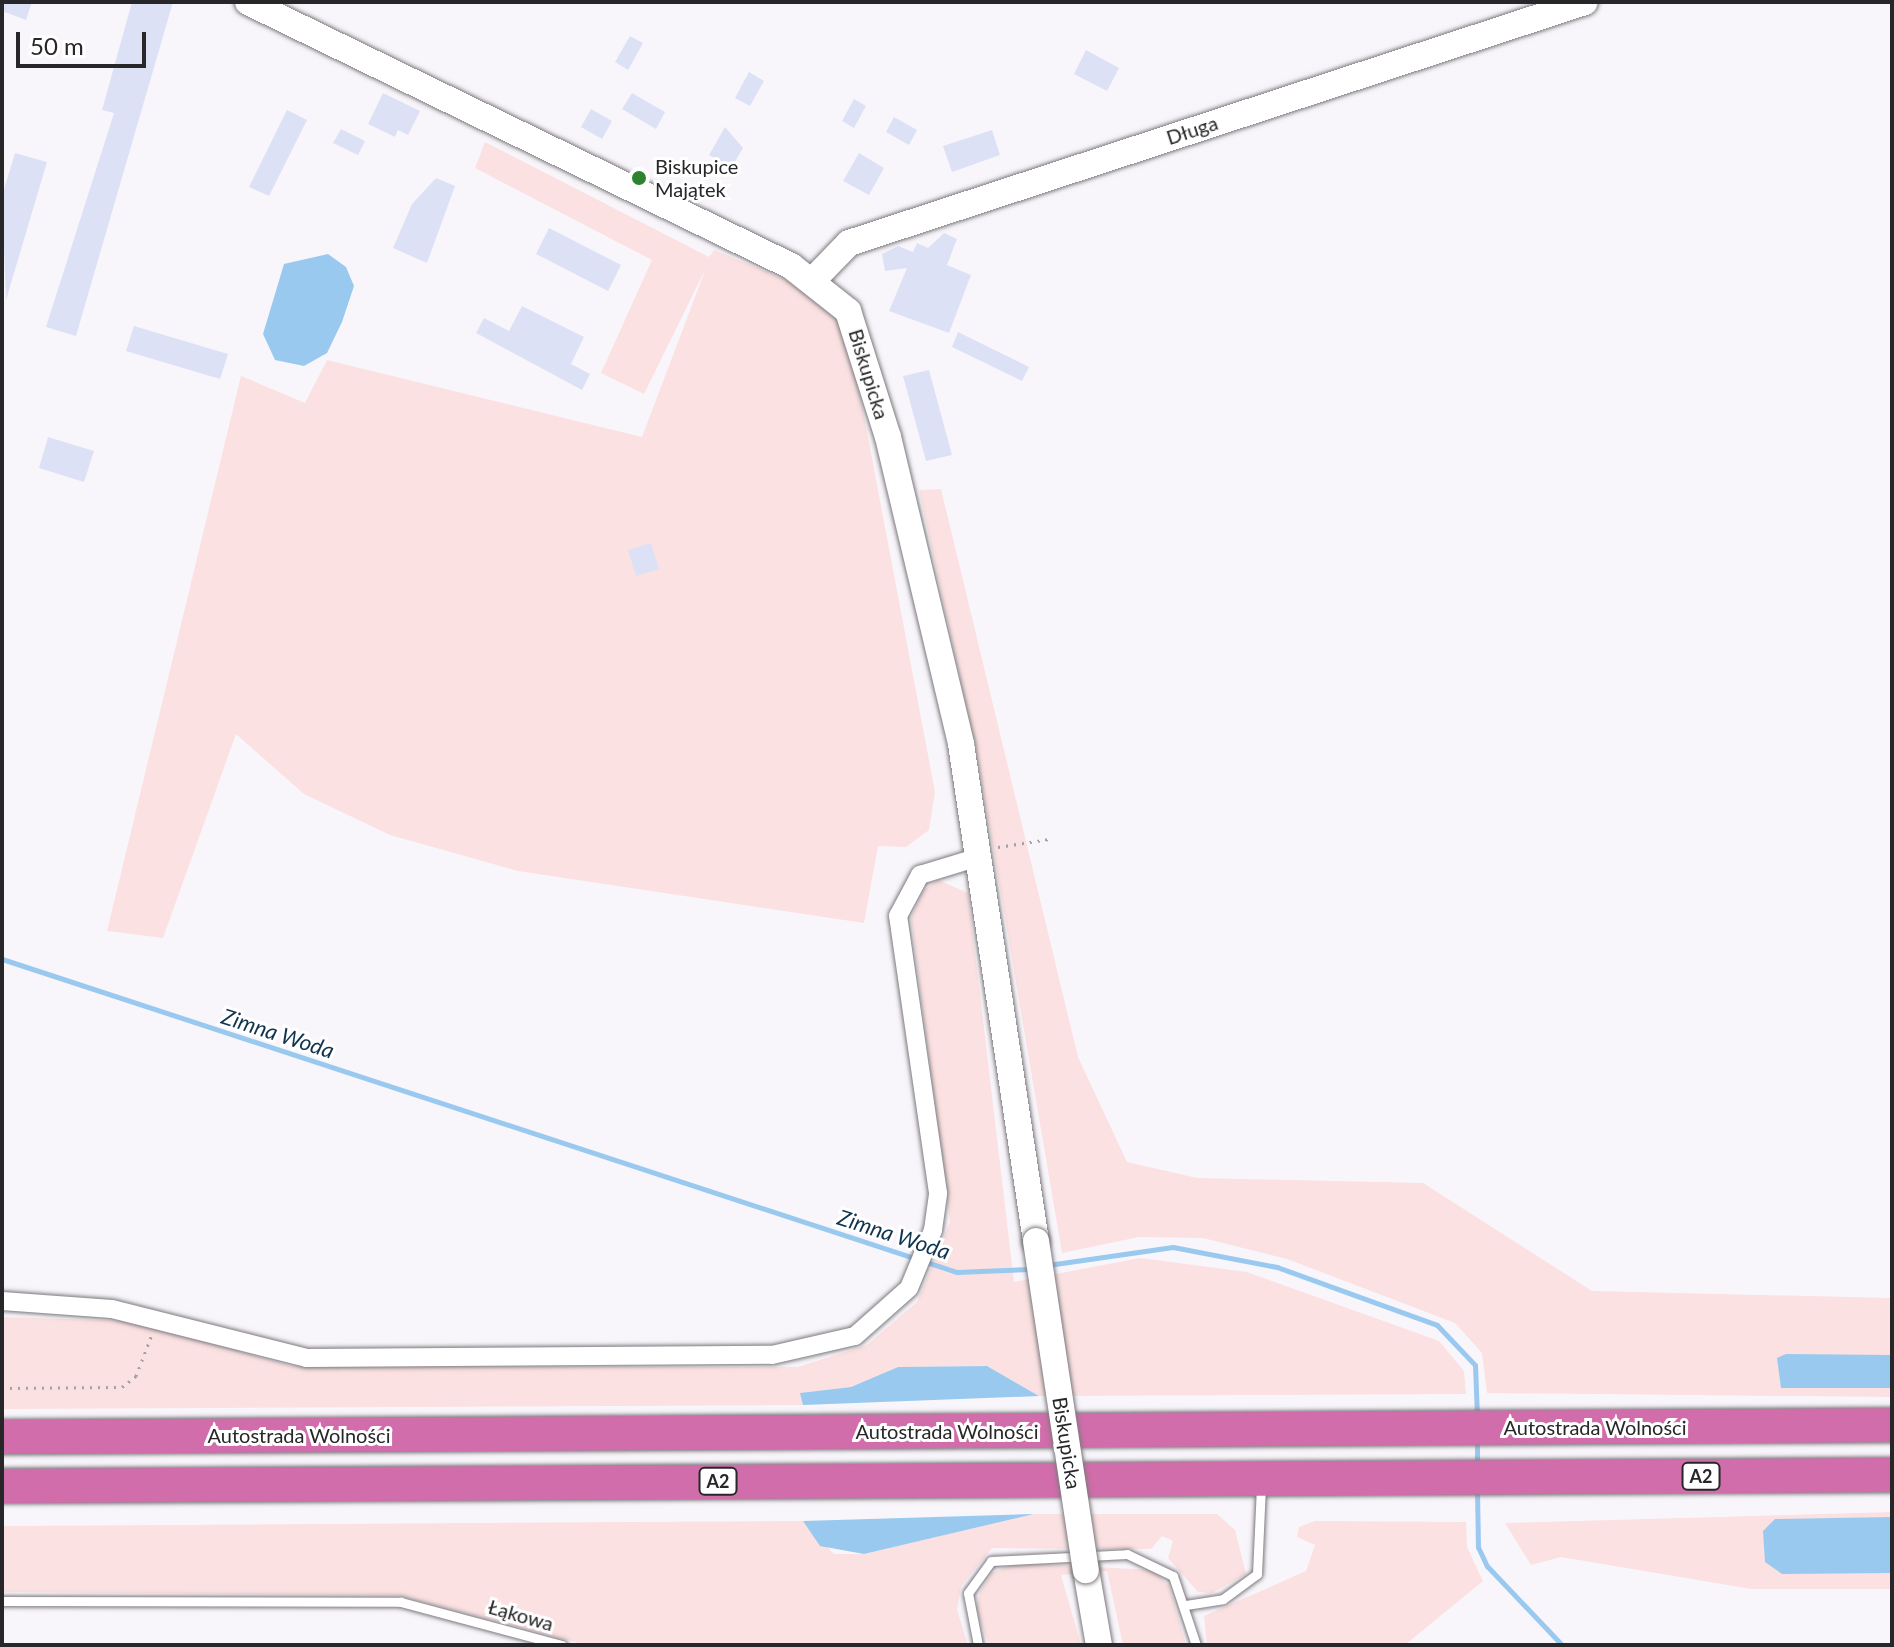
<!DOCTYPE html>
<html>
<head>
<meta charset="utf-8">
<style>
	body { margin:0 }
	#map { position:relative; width:1894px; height:1647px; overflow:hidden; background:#f9f6fb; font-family:Lato,sans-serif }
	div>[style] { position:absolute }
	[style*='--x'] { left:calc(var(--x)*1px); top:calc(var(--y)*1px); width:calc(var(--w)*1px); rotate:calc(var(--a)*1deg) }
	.green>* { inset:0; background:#fbe1e1 }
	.water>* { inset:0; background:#9ac9ef }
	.stream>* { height:5px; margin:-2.5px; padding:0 2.5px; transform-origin:2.5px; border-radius:2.5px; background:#9ac9ef }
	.building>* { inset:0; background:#dde1f6 }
	.path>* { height:3px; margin-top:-1.5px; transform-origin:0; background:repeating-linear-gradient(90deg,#a3a1a5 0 2px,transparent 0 8px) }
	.roads { filter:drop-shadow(0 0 2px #7c797e) drop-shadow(0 0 2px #7c797e) }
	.lane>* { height:9px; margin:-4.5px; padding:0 4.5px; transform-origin:4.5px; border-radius:4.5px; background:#fff }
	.street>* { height:18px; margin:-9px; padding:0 9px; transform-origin:9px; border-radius:9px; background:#fff }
	.secondary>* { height:26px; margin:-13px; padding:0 13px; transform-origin:13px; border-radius:13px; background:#fff }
	.highway>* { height:34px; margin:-17px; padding:0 17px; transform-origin:17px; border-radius:17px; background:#d06daa }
	.bridges { filter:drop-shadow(0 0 2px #7c797e) drop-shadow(0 0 2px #7c797e) }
	.secondary-bridge>* { height:26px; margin:-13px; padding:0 13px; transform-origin:13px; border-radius:13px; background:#fff }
	.dots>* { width:22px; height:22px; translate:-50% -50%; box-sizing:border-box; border:4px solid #fff; border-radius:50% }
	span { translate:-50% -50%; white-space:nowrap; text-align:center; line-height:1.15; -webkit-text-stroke:6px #fff; paint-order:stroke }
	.shield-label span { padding:2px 6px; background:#fff; border:2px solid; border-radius:6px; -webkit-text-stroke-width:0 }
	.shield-label { font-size:18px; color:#272628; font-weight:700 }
	.street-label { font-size:20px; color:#272628 }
	.poi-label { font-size:20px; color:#272628 }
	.left { translate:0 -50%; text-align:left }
	.water-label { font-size:22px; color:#10344e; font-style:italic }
	.frame { position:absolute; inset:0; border:4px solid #272628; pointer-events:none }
	.scale { position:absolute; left:16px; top:32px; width:130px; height:36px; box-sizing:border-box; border:4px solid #272628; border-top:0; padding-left:10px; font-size:24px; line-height:28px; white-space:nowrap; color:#272628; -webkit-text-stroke:6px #fff; paint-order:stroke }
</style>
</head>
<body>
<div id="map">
	<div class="green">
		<i style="clip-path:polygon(485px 142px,709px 257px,714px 250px,796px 284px,838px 321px,854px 363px,935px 792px,929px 830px,906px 847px,878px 846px,864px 923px,518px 871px,390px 835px,304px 794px,236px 734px,163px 938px,107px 931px,241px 376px,305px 403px,327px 360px,642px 437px,706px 268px,644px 394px,601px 373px,652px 260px,475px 168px)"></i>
		<i style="clip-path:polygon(941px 489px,1078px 1057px,1127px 1162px,1197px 1178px,1423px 1183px,1592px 1291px,1892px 1298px,1892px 1397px,1487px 1393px,1482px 1353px,1455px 1323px,1287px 1259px,1203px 1238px,1139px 1237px,1062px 1253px,979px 765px,919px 490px)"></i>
		<i style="clip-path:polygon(938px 880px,968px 893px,1014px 1282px,1140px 1258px,1247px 1272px,1439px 1341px,1464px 1371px,1466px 1394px,1039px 1396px,987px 1366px,898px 1367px,851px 1387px,801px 1393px,803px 1405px,2px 1409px,2px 1317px,133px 1321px,291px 1366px,798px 1367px,867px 1345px,917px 1302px,950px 1222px,911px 918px,923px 891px)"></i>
		<i style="clip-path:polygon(1892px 1512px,1892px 1589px,1751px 1589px,1561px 1557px,1531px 1565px,1505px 1523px)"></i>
		<i style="clip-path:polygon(1034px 1514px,1217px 1514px,1235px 1530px,1246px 1574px,1212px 1593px,1198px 1592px,1168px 1558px,1173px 1541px,1162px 1536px,1151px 1549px,992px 1548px,961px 1586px,957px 1610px,968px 1645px,586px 1645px,398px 1595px,2px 1592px,2px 1526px,803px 1521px,834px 1554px,864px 1554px)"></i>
		<i style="clip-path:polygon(1315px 1521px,1466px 1522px,1467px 1547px,1483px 1581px,1405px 1645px,1207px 1645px,1204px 1616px,1306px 1571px,1315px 1545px,1297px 1537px,1299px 1527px)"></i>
		<i style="clip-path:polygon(1016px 1563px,1153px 1570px,1169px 1586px,1186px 1645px,1123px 1645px,1107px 1571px,1061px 1575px,1081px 1645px,989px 1645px,976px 1609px,980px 1592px,992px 1573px)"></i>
	</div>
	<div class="water">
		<i style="clip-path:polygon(328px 254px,346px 267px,354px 286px,342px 322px,327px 353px,304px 366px,275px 360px,263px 334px,284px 264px)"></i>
		<i style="clip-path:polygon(1786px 1354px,1892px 1355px,1892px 1388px,1781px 1388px,1777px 1358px)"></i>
		<i style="clip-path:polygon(987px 1366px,1039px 1396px,803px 1405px,800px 1393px,851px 1387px,898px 1367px)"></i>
		<i style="clip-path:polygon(1034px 1514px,864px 1554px,820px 1546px,803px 1521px)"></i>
		<i style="clip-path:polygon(1892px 1517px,1892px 1573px,1782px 1574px,1765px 1562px,1763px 1531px,1775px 1519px)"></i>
	</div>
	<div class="stream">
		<i style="--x:2;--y:959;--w:1005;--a:18.15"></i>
		<i style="--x:957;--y:1272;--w:73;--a:-2.4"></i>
		<i style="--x:1048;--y:1265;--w:126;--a:-8.2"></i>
		<i style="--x:1173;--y:1247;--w:106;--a:10.9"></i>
		<i style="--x:1277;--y:1267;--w:170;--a:19.9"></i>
		<i style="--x:1437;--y:1325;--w:55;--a:46.5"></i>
		<i style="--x:1475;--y:1365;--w:51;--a:87.8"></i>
		<i style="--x:1477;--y:1438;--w:26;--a:90"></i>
		<i style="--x:1477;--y:1490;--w:57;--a:89"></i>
		<i style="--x:1478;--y:1547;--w:21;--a:65"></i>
		<i style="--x:1487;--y:1566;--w:109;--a:46.5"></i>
	</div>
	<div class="building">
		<i style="clip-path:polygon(2px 2px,32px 2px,26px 20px,2px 11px)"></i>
		<i style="clip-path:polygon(132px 2px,173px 2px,76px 336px,46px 327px,114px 113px,102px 110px)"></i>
		<i style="clip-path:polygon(630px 36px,643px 43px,628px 70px,615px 62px)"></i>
		<i style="clip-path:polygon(1086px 50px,1119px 68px,1107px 91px,1074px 74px)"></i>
		<i style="clip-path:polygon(749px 72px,764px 81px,750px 106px,735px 98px)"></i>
		<i style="clip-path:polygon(383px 93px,420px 111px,408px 135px,398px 130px,395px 137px,368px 124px)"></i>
		<i style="clip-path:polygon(632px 93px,665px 112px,656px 129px,622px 109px)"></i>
		<i style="clip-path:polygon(854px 99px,866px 106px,854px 128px,842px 121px)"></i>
		<i style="clip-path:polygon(591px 109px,612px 121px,602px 139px,581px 127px)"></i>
		<i style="clip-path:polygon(287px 110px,307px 120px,269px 196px,249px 187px)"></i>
		<i style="clip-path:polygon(894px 117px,917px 130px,909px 145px,886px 132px)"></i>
		<i style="clip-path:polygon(725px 127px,743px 148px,732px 167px,709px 155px)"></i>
		<i style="clip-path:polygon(341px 129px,365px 141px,358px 155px,333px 143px)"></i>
		<i style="clip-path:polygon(992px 130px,1000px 155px,952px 172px,943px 146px)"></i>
		<i style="clip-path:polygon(15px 153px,47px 162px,6px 300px,2px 196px)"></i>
		<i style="clip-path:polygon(859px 153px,884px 168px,869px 195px,843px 181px)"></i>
		<i style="clip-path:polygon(436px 178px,455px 186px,427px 263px,393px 248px,412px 204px)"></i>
		<i style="clip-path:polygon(549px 228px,621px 265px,608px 291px,536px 254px)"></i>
		<i style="clip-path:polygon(944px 233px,957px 239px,947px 265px,971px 275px,949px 333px,889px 311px,907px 268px,885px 271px,882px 254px,898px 246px,913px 252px,917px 243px,928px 248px)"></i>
		<i style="clip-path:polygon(522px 306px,584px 337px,571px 364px,590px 374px,582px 390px,476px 333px,484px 318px,509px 331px)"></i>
		<i style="clip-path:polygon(134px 326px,228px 354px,220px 379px,126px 351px)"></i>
		<i style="clip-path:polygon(958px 332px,1029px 367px,1022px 381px,952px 347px)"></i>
		<i style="clip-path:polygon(929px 370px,952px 455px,926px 461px,903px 376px)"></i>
		<i style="clip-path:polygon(48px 437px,94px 451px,84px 482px,39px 468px)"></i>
		<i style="clip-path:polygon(651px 543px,659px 569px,636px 576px,628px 550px)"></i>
	</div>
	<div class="path">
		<i style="--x:998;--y:847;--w:52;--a:-8.9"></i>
		<i style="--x:2;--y:1388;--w:120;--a:-0.5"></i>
		<i style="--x:122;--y:1387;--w:18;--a:-38"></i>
		<i style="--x:136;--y:1376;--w:42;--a:-69"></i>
	</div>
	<div class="roads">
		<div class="lane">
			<i style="--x:2;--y:1601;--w:399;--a:0.1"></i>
			<i style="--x:401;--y:1602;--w:167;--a:15"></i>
			<i style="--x:1186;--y:1605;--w:37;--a:-9"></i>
			<i style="--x:1223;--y:1599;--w:42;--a:-36.3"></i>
			<i style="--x:1257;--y:1574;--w:87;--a:-87.4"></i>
			<i style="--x:978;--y:1645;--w:53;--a:-100.9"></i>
			<i style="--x:968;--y:1593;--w:39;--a:-54"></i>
			<i style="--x:991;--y:1561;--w:136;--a:-2.9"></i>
			<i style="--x:1127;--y:1554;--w:51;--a:25.6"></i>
			<i style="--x:1173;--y:1576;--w:73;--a:71.6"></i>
		</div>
		<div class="street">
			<i style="--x:2;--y:1301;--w:110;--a:4.2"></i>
			<i style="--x:112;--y:1309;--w:201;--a:14.1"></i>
			<i style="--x:307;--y:1358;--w:465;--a:-0.4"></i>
			<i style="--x:772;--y:1355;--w:85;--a:-12.9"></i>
			<i style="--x:855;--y:1336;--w:72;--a:-41.6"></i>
			<i style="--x:909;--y:1288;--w:63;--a:-67.5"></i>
			<i style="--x:933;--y:1230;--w:37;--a:-82"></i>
			<i style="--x:938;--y:1193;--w:280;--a:-98.2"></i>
			<i style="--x:898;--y:916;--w:47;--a:-61.8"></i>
			<i style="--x:920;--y:875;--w:62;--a:-17"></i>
		</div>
		<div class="secondary">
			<i style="--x:248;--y:2;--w:604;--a:25.93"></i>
			<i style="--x:791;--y:266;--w:73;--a:38.3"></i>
			<i style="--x:848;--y:311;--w:132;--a:72.4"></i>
			<i style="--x:888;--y:437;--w:316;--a:76.6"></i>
			<i style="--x:961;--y:744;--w:503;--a:81.42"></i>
			<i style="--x:814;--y:279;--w:50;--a:-45.8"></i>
			<i style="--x:849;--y:243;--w:774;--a:-18.13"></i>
			<i style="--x:1086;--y:1570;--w:76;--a:80.2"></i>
		</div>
		<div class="highway">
			<i style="--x:2;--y:1437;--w:1890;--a:-0.36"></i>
			<i style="--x:2;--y:1486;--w:1890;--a:-0.33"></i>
		</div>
	</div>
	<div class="bridges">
		<div class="secondary-bridge">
			<i style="--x:1036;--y:1241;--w:333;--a:81.4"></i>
		</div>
	</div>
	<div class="dots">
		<i style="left:639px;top:178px;background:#2f8330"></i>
	</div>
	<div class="shield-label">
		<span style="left:1701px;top:1476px">A2</span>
		<span style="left:718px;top:1481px">A2</span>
	</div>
	<div class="street-label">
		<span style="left:1192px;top:130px;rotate:-18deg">Długa</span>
		<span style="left:869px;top:374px;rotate:73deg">Biskupicka</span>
		<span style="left:1595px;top:1427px">Autostrada Wolności</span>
		<span style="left:947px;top:1431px">Autostrada Wolności</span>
		<span style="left:299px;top:1435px">Autostrada Wolności</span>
		<span style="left:1067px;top:1443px;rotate:81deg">Biskupicka</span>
		<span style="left:521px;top:1615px;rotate:16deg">Łąkowa</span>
	</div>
	<div class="poi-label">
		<span class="left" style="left:655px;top:178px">Biskupice<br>Majątek</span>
	</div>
	<div class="water-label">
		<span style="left:278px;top:1033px;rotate:18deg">Zimna Woda</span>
		<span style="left:894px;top:1234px;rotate:18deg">Zimna Woda</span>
	</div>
	<div class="frame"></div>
	<div class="scale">50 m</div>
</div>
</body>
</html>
